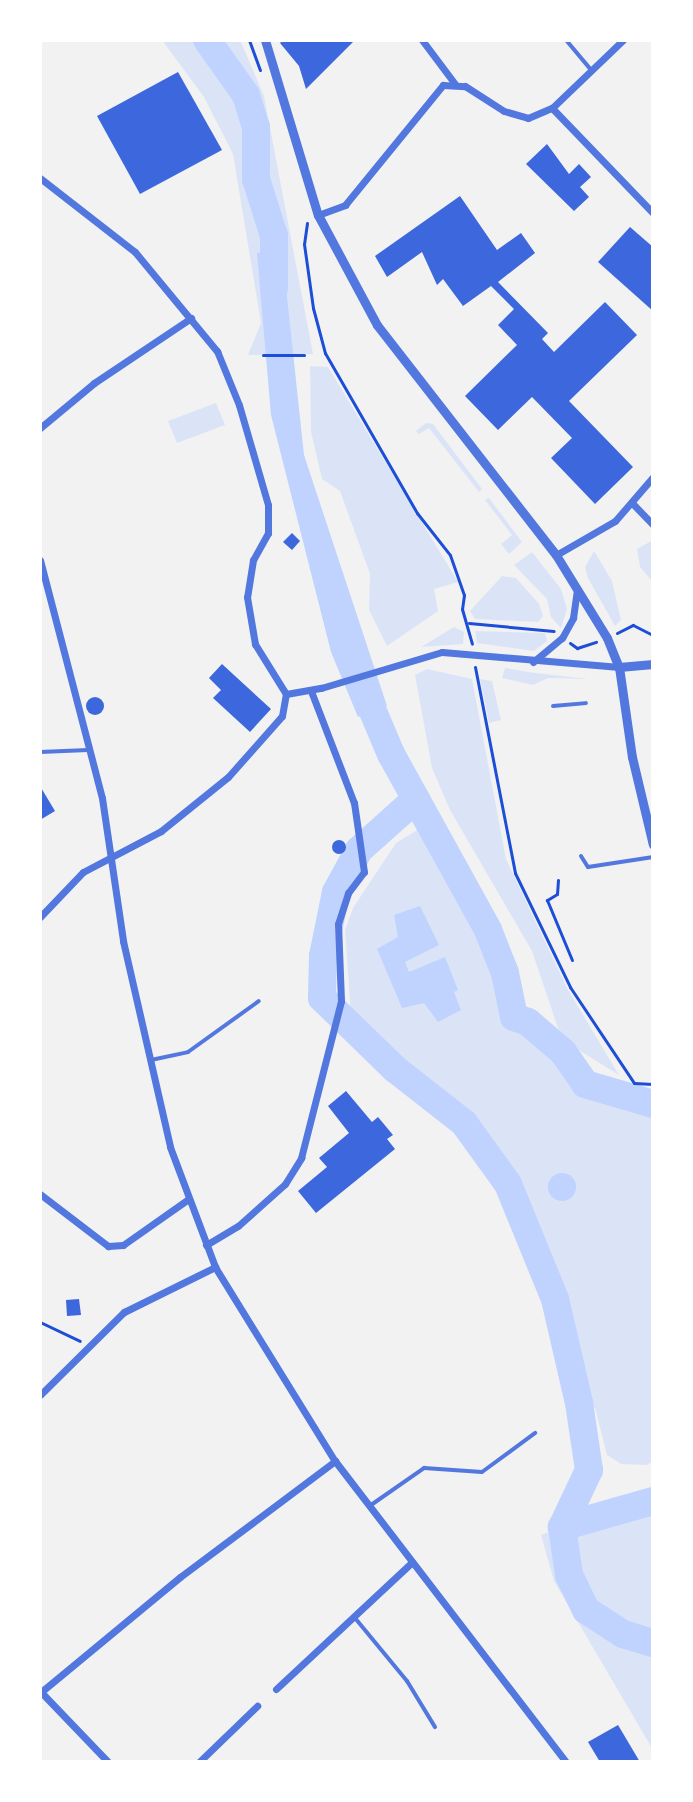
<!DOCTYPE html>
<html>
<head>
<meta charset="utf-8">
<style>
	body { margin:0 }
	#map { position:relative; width:693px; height:1802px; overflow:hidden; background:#f2f2f2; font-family:"Crimson Pro",serif }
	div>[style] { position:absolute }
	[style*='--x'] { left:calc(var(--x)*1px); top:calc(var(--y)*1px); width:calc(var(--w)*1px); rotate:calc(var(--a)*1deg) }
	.green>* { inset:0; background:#dbe4f7 }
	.water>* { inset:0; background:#bfd3fe }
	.round { border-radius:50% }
	.river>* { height:28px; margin:-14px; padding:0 14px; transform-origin:14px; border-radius:14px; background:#bfd3fe }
	.building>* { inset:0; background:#3d67dc }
	.path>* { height:3px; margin:-1.5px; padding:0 1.5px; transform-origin:1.5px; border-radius:1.5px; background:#1d4ed8 }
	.service>* { height:4px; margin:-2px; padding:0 2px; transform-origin:2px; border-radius:2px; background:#5277de }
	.minor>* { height:7px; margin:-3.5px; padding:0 3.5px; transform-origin:3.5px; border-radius:3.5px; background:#5277de }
	.tertiary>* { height:9px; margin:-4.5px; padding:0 4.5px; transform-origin:4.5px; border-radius:4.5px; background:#5277de }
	span { translate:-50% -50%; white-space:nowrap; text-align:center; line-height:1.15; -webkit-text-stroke:6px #fff; paint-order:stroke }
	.frame { position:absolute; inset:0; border:42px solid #fff; pointer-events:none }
</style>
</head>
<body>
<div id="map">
	<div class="green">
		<i style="clip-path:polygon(162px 40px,240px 40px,264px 96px,313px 354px,248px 355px,261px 323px,233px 154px,204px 97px)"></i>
		<i style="clip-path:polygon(310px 366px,328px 367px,458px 582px,434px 589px,438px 611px,387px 646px,369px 610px,370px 574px,340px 491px,322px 479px,311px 432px)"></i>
		<i style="clip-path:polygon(216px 403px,225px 425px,177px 443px,168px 421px)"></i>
		<i style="clip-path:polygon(426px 423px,433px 424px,482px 489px,479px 492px,429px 428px,419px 434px,416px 431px)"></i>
		<i style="clip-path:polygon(489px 498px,522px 542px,509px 554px,501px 544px,512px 535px,485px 500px)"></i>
		<i style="clip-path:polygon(653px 540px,653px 582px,640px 567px,637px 549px)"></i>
		<i style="clip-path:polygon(594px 551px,612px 581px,621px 620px,615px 626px,588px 578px,585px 567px)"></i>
		<i style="clip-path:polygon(532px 552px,561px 589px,567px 609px,561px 628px,551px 617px,547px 599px,514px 565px)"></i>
		<i style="clip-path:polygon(502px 576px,516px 578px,539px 604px,543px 616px,538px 622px,475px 619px,470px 611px)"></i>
		<i style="clip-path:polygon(454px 627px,464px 632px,463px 644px,421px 647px)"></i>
		<i style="clip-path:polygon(475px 631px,545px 633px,547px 641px,534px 651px,477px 643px)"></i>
		<i style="clip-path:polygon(505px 668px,535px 673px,589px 679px,548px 678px,533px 685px,502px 678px)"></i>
		<i style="clip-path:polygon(427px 669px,472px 679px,506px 859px,567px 988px,619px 1075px,562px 1040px,532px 951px,450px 810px,432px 768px,415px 675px)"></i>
		<i style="clip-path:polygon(480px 679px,492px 681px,501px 720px,489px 723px,519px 867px)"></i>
		<i style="clip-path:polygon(429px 823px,488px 930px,505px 973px,514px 1017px,563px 1052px,585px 1084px,653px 1104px,653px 1461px,647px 1465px,621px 1464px,607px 1455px,595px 1408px,579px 1403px,555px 1299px,508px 1184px,464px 1123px,352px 1030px,345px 930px,353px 908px,396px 843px)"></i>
		<i style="clip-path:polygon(653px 1491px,653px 1750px,554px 1581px,541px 1535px)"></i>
	</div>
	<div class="water">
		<i style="clip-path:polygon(282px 250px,304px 455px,387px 706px,358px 717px,331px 652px,271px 415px,257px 253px)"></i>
		<i style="clip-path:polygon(420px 906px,439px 945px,405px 962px,409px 972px,445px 957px,458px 990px,454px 992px,461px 1010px,438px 1022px,424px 1003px,402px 1008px,377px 949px,398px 937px,394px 915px)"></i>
		<i class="round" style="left:548px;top:1173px;width:28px;height:28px"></i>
	</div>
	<div class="river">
		<i style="--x:207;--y:40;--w:67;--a:54.7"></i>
		<i style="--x:246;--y:95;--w:34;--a:73"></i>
		<i style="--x:256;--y:127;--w:52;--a:90"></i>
		<i style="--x:256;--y:179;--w:60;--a:72.5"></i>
		<i style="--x:274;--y:236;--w:52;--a:90"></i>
		<i style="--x:358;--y:676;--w:85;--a:67.1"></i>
		<i style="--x:391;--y:754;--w:201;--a:61.1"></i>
		<i style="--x:488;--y:930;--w:46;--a:68.4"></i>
		<i style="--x:505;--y:973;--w:45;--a:78.4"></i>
		<i style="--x:514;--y:1017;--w:15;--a:20"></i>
		<i style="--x:528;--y:1022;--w:46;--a:40.6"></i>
		<i style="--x:563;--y:1052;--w:39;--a:55"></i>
		<i style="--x:585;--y:1084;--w:71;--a:16.4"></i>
		<i style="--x:416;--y:799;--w:76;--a:138.2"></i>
		<i style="--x:359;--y:850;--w:48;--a:118.7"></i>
		<i style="--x:336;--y:892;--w:65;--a:101.5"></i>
		<i style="--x:323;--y:956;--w:42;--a:91.4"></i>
		<i style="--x:322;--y:998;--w:102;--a:44.2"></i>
		<i style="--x:395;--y:1069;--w:88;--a:38"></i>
		<i style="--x:464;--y:1123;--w:75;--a:54.2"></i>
		<i style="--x:508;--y:1184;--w:124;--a:67.8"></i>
		<i style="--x:555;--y:1299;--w:107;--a:77"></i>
		<i style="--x:579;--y:1403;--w:68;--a:81.5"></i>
		<i style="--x:589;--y:1470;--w:63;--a:115.3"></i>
		<i style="--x:653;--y:1501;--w:95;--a:164.1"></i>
		<i style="--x:562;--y:1527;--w:49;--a:81.7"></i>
		<i style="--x:569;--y:1575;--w:39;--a:64"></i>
		<i style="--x:586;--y:1610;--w:44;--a:33"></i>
		<i style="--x:623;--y:1634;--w:31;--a:17"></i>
	</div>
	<div class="building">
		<i style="clip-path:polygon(283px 40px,355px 40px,306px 89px,299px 66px,280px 43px)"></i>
		<i style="clip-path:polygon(178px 72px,222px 150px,140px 194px,97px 116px)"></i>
		<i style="clip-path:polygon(547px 144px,569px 174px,579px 164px,591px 177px,580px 187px,589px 197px,574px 211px,526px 164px)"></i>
		<i style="clip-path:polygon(460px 196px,497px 250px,521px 233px,535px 253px,498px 282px,548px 333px,542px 339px,554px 352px,605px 302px,637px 335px,569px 401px,633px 467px,595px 504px,551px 458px,572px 438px,532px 397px,498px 430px,465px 396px,517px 345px,498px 325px,514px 309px,491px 286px,463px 306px,443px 279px,437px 285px,422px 252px,387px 277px,375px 256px)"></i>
		<i style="clip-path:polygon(630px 227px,653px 247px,653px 311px,598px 262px)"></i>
		<i style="clip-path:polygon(292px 533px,300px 541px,292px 550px,283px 542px)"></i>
		<i style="clip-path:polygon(222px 664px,271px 709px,250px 732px,213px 698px,221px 690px,209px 678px)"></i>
		<i class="round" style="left:86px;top:697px;width:18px;height:18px"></i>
		<i style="clip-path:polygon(40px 786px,55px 811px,40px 820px)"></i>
		<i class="round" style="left:332px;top:840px;width:14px;height:14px"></i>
		<i style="clip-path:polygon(346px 1091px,372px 1122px,378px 1117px,393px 1135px,387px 1139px,395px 1149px,316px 1213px,298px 1191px,327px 1167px,319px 1158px,349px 1133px,328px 1106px)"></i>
		<i style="clip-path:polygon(79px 1299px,81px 1315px,67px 1316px,66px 1300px)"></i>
		<i style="clip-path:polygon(618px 1725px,640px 1762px,600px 1762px,588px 1742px)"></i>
	</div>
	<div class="path">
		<i style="--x:249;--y:40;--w:32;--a:70"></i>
		<i style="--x:307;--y:223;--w:21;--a:98"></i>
		<i style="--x:304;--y:244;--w:65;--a:82"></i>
		<i style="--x:313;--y:308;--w:47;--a:75.1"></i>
		<i style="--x:325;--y:353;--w:185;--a:60.1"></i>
		<i style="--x:417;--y:513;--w:53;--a:51.8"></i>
		<i style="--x:450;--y:555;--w:42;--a:70.7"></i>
		<i style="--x:464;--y:595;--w:14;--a:98"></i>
		<i style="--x:462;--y:609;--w:36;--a:74"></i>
		<i style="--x:263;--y:355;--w:41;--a:0"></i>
		<i style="--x:469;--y:623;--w:85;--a:5.4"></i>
		<i style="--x:617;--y:633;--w:18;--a:-27"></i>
		<i style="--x:633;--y:625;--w:22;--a:27"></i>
		<i style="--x:570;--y:643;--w:9;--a:36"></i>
		<i style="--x:577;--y:648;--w:20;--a:-18"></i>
		<i style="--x:475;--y:667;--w:210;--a:79"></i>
		<i style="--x:515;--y:873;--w:127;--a:64.2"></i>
		<i style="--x:570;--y:987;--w:115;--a:56.3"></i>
		<i style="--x:634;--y:1083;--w:19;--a:3"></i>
		<i style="--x:558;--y:880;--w:14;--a:94"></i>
		<i style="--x:557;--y:894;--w:12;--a:149"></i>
		<i style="--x:547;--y:900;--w:65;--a:67.4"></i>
		<i style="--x:40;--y:1322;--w:44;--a:25.4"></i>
	</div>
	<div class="service">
		<i style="--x:566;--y:40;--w:38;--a:50"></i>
		<i style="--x:553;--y:706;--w:33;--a:-5"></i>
		<i style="--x:40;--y:752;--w:48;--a:-2.4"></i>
		<i style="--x:581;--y:856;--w:13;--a:58"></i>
		<i style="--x:588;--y:867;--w:66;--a:-8.7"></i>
		<i style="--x:151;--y:1060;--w:38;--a:-12"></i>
		<i style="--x:188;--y:1052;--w:87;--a:-35.7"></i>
		<i style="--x:371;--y:1505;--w:65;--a:-34.9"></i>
		<i style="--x:424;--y:1468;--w:58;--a:3.9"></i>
		<i style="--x:482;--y:1472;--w:66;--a:-36.3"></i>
		<i style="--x:355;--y:1618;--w:82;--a:50.5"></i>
		<i style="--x:407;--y:1681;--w:54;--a:58.7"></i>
	</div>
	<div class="minor">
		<i style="--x:422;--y:40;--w:55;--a:53.1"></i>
		<i style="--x:552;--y:108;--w:146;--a:46.1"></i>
		<i style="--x:40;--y:178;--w:120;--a:37.9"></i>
		<i style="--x:135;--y:252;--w:129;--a:50.4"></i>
		<i style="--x:217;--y:351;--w:58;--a:67.8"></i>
		<i style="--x:239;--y:405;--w:104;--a:73.8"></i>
		<i style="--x:268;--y:505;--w:28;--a:90"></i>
		<i style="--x:268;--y:533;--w:31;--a:119"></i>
		<i style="--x:253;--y:560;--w:37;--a:99"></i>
		<i style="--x:247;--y:597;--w:48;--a:80.3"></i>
		<i style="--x:255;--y:644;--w:59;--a:58.2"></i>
		<i style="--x:318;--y:215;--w:29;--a:-20"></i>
		<i style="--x:345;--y:205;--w:155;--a:-50.8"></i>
		<i style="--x:443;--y:85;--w:22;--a:3"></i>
		<i style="--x:465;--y:86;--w:46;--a:32.7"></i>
		<i style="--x:504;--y:111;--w:25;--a:16"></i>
		<i style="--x:528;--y:118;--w:26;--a:-23"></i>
		<i style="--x:552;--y:108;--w:98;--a:-43.8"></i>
		<i style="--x:40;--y:428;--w:70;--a:-39.8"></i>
		<i style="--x:94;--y:383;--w:117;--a:-33.8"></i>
		<i style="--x:633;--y:504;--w:29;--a:46"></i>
		<i style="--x:556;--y:555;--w:68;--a:-30"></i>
		<i style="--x:615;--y:521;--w:58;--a:-49.2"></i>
		<i style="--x:40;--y:560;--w:246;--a:75.4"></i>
		<i style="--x:102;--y:798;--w:145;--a:81.6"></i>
		<i style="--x:123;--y:941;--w:211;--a:77.1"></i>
		<i style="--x:170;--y:1147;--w:128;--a:69.4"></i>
		<i style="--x:215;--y:1267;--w:228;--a:58.3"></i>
		<i style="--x:335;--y:1461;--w:379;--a:52.5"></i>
		<i style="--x:533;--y:662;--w:38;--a:-40"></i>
		<i style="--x:562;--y:638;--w:23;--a:-61"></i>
		<i style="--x:573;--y:618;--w:29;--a:-82"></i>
		<i style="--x:286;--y:694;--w:36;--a:-10"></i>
		<i style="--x:321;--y:688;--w:126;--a:-16.6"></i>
		<i style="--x:442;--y:652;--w:178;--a:4.8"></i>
		<i style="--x:40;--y:917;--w:62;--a:-46.3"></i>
		<i style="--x:83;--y:872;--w:88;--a:-27.7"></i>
		<i style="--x:161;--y:831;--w:86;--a:-38.9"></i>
		<i style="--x:228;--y:777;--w:81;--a:-48.5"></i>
		<i style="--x:282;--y:716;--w:22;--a:-80"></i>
		<i style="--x:40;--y:1194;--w:86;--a:37.4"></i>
		<i style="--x:108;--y:1246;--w:15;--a:-4"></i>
		<i style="--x:123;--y:1245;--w:78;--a:-35.1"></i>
		<i style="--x:206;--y:1245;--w:37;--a:-31"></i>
		<i style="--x:238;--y:1226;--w:63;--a:-41.8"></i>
		<i style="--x:285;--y:1184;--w:31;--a:-58"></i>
		<i style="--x:301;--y:1158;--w:162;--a:-75.7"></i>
		<i style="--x:341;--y:1001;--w:77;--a:-92.2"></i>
		<i style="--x:338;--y:924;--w:33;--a:-72"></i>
		<i style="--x:348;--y:893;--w:26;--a:-53"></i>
		<i style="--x:364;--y:872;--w:70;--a:-98.2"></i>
		<i style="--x:354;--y:803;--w:120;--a:-111"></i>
		<i style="--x:40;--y:1395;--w:118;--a:-44.7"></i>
		<i style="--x:124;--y:1312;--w:102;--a:-26.3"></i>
		<i style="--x:276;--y:1689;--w:186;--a:-43"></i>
		<i style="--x:40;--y:1691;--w:98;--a:46.2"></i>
		<i style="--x:41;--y:1692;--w:180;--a:-39.6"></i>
		<i style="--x:180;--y:1577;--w:194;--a:-36.8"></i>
		<i style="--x:199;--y:1762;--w:81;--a:-44"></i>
	</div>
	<div class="tertiary">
		<i style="--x:265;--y:40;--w:183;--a:73.2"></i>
		<i style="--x:318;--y:215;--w:125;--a:61.8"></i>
		<i style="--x:377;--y:325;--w:291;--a:52.1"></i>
		<i style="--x:556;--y:555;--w:97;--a:58.4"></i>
		<i style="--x:607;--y:638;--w:31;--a:68"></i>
		<i style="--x:619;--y:667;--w:91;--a:81.8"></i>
		<i style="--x:632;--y:757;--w:90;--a:76.6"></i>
		<i style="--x:619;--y:667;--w:34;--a:-5"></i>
	</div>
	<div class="frame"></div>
</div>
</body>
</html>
